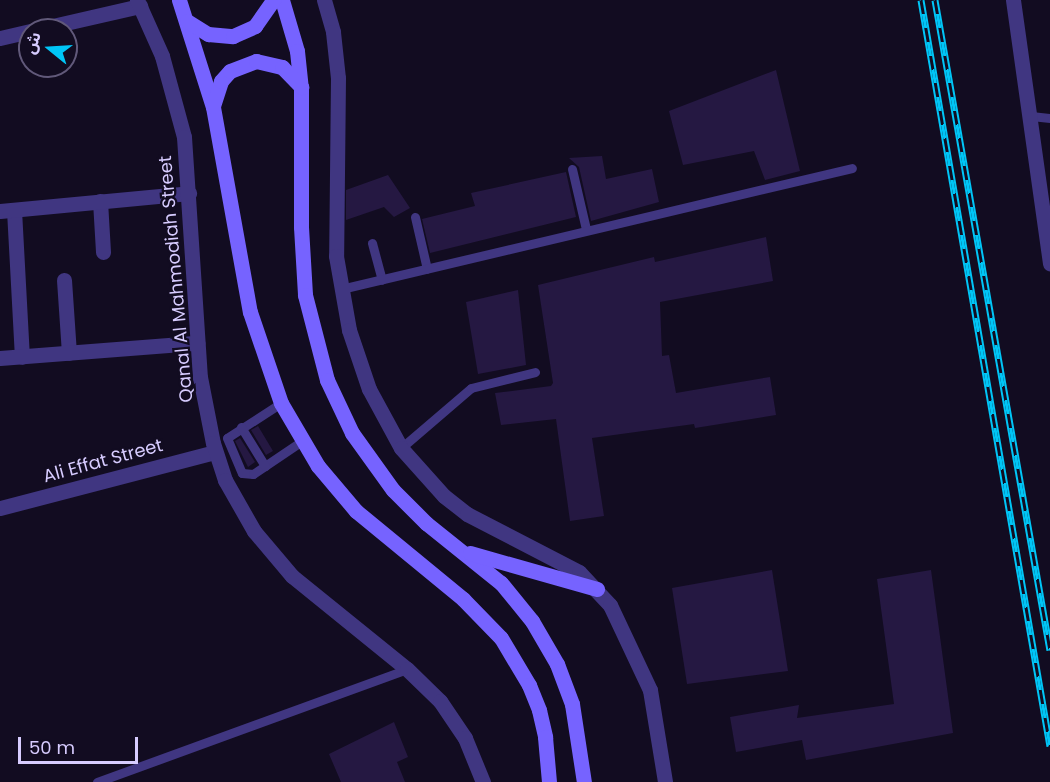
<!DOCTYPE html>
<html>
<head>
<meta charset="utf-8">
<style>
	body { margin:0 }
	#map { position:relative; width:1050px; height:782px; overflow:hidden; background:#120c21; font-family:Poppins,"Noto Sans Arabic",sans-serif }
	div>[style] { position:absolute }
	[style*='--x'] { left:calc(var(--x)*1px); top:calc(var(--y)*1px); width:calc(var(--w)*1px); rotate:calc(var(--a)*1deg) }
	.building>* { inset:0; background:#251842 }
	.service>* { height:9px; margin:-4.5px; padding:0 4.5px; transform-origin:4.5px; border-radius:4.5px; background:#403681 }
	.minor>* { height:15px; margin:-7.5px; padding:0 7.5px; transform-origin:7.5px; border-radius:7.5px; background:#403681 }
	.tertiary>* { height:15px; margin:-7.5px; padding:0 7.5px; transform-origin:7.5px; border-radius:7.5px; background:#403681 }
	.secondary>* { height:15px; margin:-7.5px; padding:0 7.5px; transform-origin:7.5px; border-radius:7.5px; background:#7663ff }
	.rail>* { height:7px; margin-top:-3.5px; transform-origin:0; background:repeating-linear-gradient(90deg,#120c21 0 14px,#00c6f7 0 28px); box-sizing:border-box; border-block:2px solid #00c6f7 }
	span { translate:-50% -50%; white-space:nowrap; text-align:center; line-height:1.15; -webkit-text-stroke:4.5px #120c21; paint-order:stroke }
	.street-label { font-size:18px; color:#d7ccff }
	.north { position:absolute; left:18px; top:18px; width:60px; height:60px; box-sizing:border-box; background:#120c21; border:2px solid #61597a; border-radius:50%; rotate:288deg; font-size:16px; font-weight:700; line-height:24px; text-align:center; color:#d7ccff }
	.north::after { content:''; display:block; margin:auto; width:21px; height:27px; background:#00c6f7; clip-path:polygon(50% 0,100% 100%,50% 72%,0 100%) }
	.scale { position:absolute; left:18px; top:737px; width:120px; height:27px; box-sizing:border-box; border:3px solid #d7ccff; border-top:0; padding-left:8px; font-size:18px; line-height:21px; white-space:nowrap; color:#d7ccff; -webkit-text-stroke:4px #120c21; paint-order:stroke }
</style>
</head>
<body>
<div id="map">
	<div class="building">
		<i style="clip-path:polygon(776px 70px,800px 171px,765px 180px,754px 151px,683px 165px,669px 111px)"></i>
		<i style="clip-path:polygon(602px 156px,606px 179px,652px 169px,659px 202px,591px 221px,579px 167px,569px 158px)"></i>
		<i style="clip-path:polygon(566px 172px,576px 217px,430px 253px,422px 219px,475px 206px,471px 193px)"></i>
		<i style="clip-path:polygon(388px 175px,410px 208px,394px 217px,384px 207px,346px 220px,346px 190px)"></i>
		<i style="clip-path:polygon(766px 237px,773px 281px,660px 302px,662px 356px,669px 355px,676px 393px,770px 377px,776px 415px,695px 428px,694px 424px,592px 438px,604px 516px,570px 521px,556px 419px,501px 425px,495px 393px,551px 386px,553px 383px,538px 285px,654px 257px,655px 262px)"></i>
		<i style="clip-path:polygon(518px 290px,526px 365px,478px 374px,466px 302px)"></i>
		<i style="clip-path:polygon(258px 426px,273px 451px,266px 455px,251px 430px)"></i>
		<i style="clip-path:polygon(240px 438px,255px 462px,248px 467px,235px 441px)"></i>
		<i style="clip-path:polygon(772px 570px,788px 671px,687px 684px,672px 588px)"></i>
		<i style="clip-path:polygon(931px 570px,953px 733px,806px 760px,802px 740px,736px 752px,730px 717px,799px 705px,797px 718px,894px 704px,877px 579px)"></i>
		<i style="clip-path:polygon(394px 722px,408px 757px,397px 762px,405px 782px,341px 782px,329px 754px)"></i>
	</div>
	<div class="service">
		<i style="--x:1031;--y:116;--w:19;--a:6"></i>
		<i style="--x:572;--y:169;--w:62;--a:76.9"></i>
		<i style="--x:415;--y:217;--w:53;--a:77"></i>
		<i style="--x:372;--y:243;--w:38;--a:75"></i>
		<i style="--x:341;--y:289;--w:525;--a:-13.32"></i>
		<i style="--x:281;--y:403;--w:64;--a:147.1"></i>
		<i style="--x:227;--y:438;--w:38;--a:67"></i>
		<i style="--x:242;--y:473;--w:11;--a:5"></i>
		<i style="--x:253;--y:474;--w:59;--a:-34"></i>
		<i style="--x:241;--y:427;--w:46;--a:58.4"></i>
		<i style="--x:401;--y:448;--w:92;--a:-40.6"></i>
		<i style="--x:471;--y:388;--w:66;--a:-14"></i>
		<i style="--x:97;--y:782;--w:330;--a:-20"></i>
	</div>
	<div class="minor">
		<i style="--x:1013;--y:0;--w:266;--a:82"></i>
		<i style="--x:35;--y:30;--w:108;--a:-12.9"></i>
		<i style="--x:0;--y:38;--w:31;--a:-13"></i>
		<i style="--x:100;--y:201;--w:51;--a:86.6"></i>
		<i style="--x:14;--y:210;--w:147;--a:86.9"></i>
		<i style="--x:0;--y:211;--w:190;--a:-5.4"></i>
		<i style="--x:64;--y:280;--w:73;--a:86.1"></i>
		<i style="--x:0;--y:358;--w:198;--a:-4.4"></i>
		<i style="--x:0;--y:508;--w:222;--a:-14.6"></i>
	</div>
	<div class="tertiary">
		<i style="--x:137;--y:0;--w:61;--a:65.9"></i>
		<i style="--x:162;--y:56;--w:84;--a:74.8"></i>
		<i style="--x:184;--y:137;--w:241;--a:86.2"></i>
		<i style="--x:200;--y:377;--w:67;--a:78.9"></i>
		<i style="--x:213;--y:443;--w:39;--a:72"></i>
		<i style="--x:225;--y:480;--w:59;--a:60.4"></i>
		<i style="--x:254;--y:531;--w:59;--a:49.8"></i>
		<i style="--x:292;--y:576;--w:148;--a:39"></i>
		<i style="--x:407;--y:669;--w:46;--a:44.1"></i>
		<i style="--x:440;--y:701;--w:45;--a:56"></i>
		<i style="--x:465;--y:738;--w:48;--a:67.8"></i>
		<i style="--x:324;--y:0;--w:33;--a:74"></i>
		<i style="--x:333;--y:32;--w:46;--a:83.8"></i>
		<i style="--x:338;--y:78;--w:178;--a:90.6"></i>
		<i style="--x:336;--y:256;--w:75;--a:80"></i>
		<i style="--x:349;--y:330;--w:62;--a:71.3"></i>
		<i style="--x:369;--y:389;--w:67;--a:61.5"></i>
		<i style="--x:401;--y:448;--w:64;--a:48.1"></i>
		<i style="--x:444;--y:496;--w:29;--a:38"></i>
		<i style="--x:467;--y:514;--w:126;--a:27.4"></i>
		<i style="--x:579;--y:572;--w:45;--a:46.8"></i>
		<i style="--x:610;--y:605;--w:94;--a:64.8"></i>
		<i style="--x:650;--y:690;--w:93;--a:80.7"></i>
	</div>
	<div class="secondary">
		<i style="--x:179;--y:0;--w:112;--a:72.4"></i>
		<i style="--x:213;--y:107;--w:208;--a:79.8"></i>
		<i style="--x:250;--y:312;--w:96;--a:71.2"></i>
		<i style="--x:281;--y:403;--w:73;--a:59.6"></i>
		<i style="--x:318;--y:466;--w:59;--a:49.8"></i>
		<i style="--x:356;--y:511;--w:139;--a:39.4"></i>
		<i style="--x:463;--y:599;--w:54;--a:45.7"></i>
		<i style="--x:501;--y:638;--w:55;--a:59.2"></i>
		<i style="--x:529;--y:685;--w:27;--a:68"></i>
		<i style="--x:539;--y:710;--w:28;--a:77"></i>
		<i style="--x:545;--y:737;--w:45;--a:84.9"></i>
		<i style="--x:282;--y:0;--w:53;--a:73.6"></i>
		<i style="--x:297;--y:51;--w:36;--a:84"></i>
		<i style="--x:301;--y:87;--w:140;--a:90"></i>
		<i style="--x:301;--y:227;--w:68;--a:86.6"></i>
		<i style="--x:305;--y:295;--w:88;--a:75.5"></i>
		<i style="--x:327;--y:380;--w:59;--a:64.7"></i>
		<i style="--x:352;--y:433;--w:70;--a:54.3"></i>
		<i style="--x:393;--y:490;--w:47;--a:45"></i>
		<i style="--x:426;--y:523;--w:96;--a:38.7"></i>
		<i style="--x:501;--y:583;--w:49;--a:50.8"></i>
		<i style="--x:532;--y:621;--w:50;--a:59.8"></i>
		<i style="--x:557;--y:664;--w:43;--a:69.4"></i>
		<i style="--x:572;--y:704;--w:79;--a:81.3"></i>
		<i style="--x:187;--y:21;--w:25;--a:32"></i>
		<i style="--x:208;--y:34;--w:25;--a:5"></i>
		<i style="--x:233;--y:36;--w:24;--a:-24"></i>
		<i style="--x:255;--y:26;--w:32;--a:-55"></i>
		<i style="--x:213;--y:106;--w:26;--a:-72"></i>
		<i style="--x:221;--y:81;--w:13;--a:-48"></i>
		<i style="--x:230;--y:71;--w:28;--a:-21"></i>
		<i style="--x:256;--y:61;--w:27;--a:13"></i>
		<i style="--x:282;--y:67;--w:28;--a:46"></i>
		<i style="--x:470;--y:553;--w:132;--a:15.8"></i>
	</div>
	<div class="rail">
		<i style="--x:921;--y:0;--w:757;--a:80.19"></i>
		<i style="--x:935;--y:0;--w:660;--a:79.97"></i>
	</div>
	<div class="street-label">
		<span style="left:176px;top:279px;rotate:-95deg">Qanal Al Mahmodiah Street</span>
		<span style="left:103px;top:461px;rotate:-15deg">Ali Effat Street</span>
	</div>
	<div class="north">ش</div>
	<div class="scale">50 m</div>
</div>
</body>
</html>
